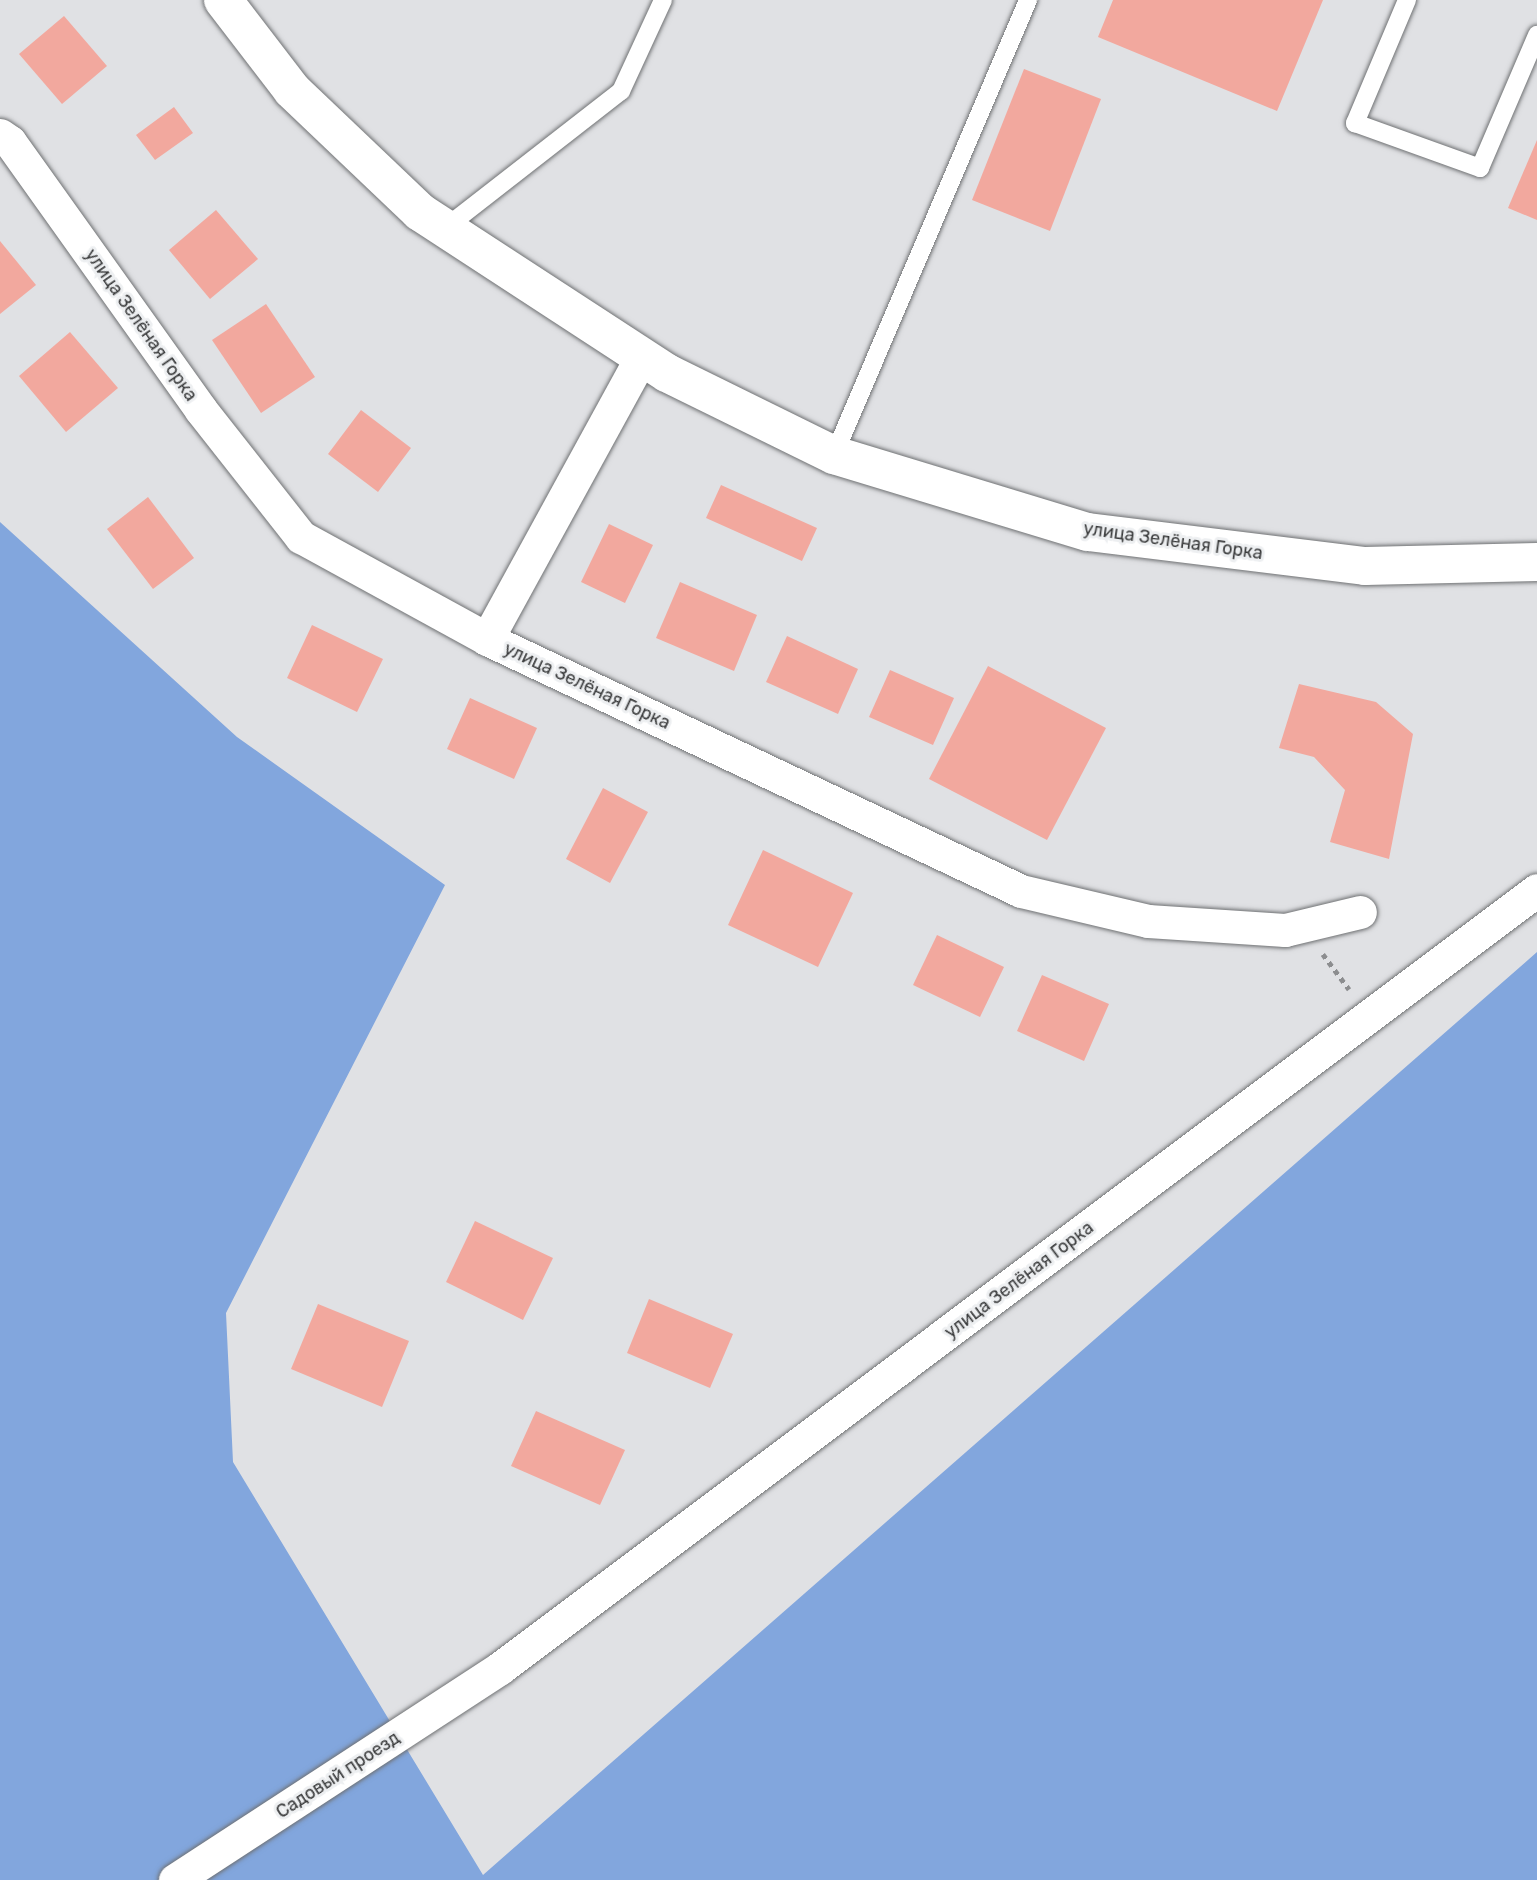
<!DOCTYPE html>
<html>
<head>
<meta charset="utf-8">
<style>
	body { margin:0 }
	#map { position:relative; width:1537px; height:1880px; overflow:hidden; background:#e0e1e4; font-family:Rubik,sans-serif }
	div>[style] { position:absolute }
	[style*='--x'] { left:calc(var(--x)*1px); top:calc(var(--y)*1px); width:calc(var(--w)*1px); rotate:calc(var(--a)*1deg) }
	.forest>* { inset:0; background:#82a6dd }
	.building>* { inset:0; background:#f2a89e }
	.path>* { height:4.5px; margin-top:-2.25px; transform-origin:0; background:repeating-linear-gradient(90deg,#8c8d8f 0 5px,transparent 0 10px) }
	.roads { filter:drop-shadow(0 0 2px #6f7173) drop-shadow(0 0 2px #6f7173) }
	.service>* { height:18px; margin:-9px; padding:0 9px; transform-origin:9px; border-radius:9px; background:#fff }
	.minor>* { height:33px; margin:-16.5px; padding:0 16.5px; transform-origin:16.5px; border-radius:16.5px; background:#fff }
	.tertiary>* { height:38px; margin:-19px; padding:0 19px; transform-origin:19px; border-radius:19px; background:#fff }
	span { translate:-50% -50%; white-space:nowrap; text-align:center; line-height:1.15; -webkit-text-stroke:6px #edeff1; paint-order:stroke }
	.street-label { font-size:18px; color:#3a3b3c }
</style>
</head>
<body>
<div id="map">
	<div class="forest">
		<i style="clip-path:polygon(0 522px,237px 737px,445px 885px,226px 1313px,233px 1462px,483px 1875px,1537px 952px,1537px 1880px,0 1880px)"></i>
	</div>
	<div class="building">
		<i style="clip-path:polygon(1113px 0,1323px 0,1277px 111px,1098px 37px)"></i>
		<i style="clip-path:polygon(64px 16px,107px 66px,62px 104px,19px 54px)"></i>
		<i style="clip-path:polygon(1024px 69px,1101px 99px,1050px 231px,972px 200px)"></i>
		<i style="clip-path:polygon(174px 107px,193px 133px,155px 160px,136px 135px)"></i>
		<i style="clip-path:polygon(1537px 140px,1537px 220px,1508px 208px)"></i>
		<i style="clip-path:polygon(216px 210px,258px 259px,210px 299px,169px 250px)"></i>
		<i style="clip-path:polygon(0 241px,36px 285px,0 314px)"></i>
		<i style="clip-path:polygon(266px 304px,315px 377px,261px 413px,212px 340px)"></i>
		<i style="clip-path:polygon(70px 332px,118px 388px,66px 432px,19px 376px)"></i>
		<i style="clip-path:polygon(361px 410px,411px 448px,378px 492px,328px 454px)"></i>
		<i style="clip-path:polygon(721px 485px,817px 528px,802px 561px,706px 518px)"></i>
		<i style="clip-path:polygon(148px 497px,194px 558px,153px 589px,107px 529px)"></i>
		<i style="clip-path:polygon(609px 524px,653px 545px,625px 603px,581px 582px)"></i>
		<i style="clip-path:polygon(680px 582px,757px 615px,734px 671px,656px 638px)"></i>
		<i style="clip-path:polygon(312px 625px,383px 659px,357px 712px,287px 678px)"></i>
		<i style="clip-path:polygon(787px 636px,858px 669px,838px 714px,766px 682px)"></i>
		<i style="clip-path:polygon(988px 666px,1106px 728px,1047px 840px,929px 779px)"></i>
		<i style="clip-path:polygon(890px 670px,954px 698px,933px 745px,869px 717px)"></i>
		<i style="clip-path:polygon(1299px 684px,1376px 702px,1413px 734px,1389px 859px,1330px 842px,1345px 790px,1314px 757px,1279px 748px)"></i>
		<i style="clip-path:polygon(470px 698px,537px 728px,514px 779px,447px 749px)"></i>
		<i style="clip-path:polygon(603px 788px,648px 812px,610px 883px,566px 859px)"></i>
		<i style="clip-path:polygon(763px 850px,853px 893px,818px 967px,728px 925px)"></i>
		<i style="clip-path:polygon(937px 935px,1004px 967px,980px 1017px,913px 985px)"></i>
		<i style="clip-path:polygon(1042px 975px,1109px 1004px,1084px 1061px,1017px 1031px)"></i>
		<i style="clip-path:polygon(475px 1221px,553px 1258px,523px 1320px,446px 1282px)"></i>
		<i style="clip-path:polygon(649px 1299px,733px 1334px,710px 1388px,627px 1353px)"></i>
		<i style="clip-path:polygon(318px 1304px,409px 1341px,382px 1407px,291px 1369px)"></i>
		<i style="clip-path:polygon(536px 1411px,625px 1450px,600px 1505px,511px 1466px)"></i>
	</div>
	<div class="path">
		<i style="--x:1323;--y:954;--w:44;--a:53.4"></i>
	</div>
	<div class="roads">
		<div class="service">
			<i style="--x:1407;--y:0;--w:134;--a:112.9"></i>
			<i style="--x:1355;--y:123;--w:133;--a:19.8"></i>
			<i style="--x:1480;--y:168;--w:145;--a:-66.8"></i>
			<i style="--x:445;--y:228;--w:223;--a:-37.9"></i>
			<i style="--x:621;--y:91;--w:100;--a:-65.2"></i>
			<i style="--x:834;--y:455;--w:495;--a:-66.9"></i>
		</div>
		<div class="minor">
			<i style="--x:0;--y:135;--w:12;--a:35"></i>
			<i style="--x:10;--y:142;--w:329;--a:54.5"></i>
			<i style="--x:201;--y:410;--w:162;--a:51.8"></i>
			<i style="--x:301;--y:537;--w:212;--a:28.7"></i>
			<i style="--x:487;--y:639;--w:590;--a:25.26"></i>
			<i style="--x:1021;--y:891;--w:130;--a:13.3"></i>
			<i style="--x:1148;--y:921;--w:137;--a:3.8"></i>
			<i style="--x:1285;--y:930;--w:77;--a:-13.5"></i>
			<i style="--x:487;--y:639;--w:323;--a:-61.3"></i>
			<i style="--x:175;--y:1880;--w:388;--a:-33.1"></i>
			<i style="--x:500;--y:1668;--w:1296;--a:-36.88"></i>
		</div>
		<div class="tertiary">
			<i style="--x:223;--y:0;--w:113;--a:52.5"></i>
			<i style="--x:292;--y:90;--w:177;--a:43.6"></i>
			<i style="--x:420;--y:212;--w:295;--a:33.1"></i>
			<i style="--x:667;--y:373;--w:186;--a:26.2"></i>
			<i style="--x:834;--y:455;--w:265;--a:16.9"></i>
			<i style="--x:1088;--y:532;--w:279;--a:7"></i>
			<i style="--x:1365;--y:566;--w:172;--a:-1.3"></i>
		</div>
	</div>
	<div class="street-label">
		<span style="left:141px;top:325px;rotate:55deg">улица Зелёная Горка</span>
		<span style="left:1173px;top:541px;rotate:8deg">улица Зелёная Горка</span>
		<span style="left:587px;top:686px;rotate:25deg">улица Зелёная Горка</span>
		<span style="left:1019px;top:1280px;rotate:-37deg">улица Зелёная Горка</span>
		<span style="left:338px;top:1775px;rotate:-33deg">Садовый проезд</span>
	</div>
</div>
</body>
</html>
